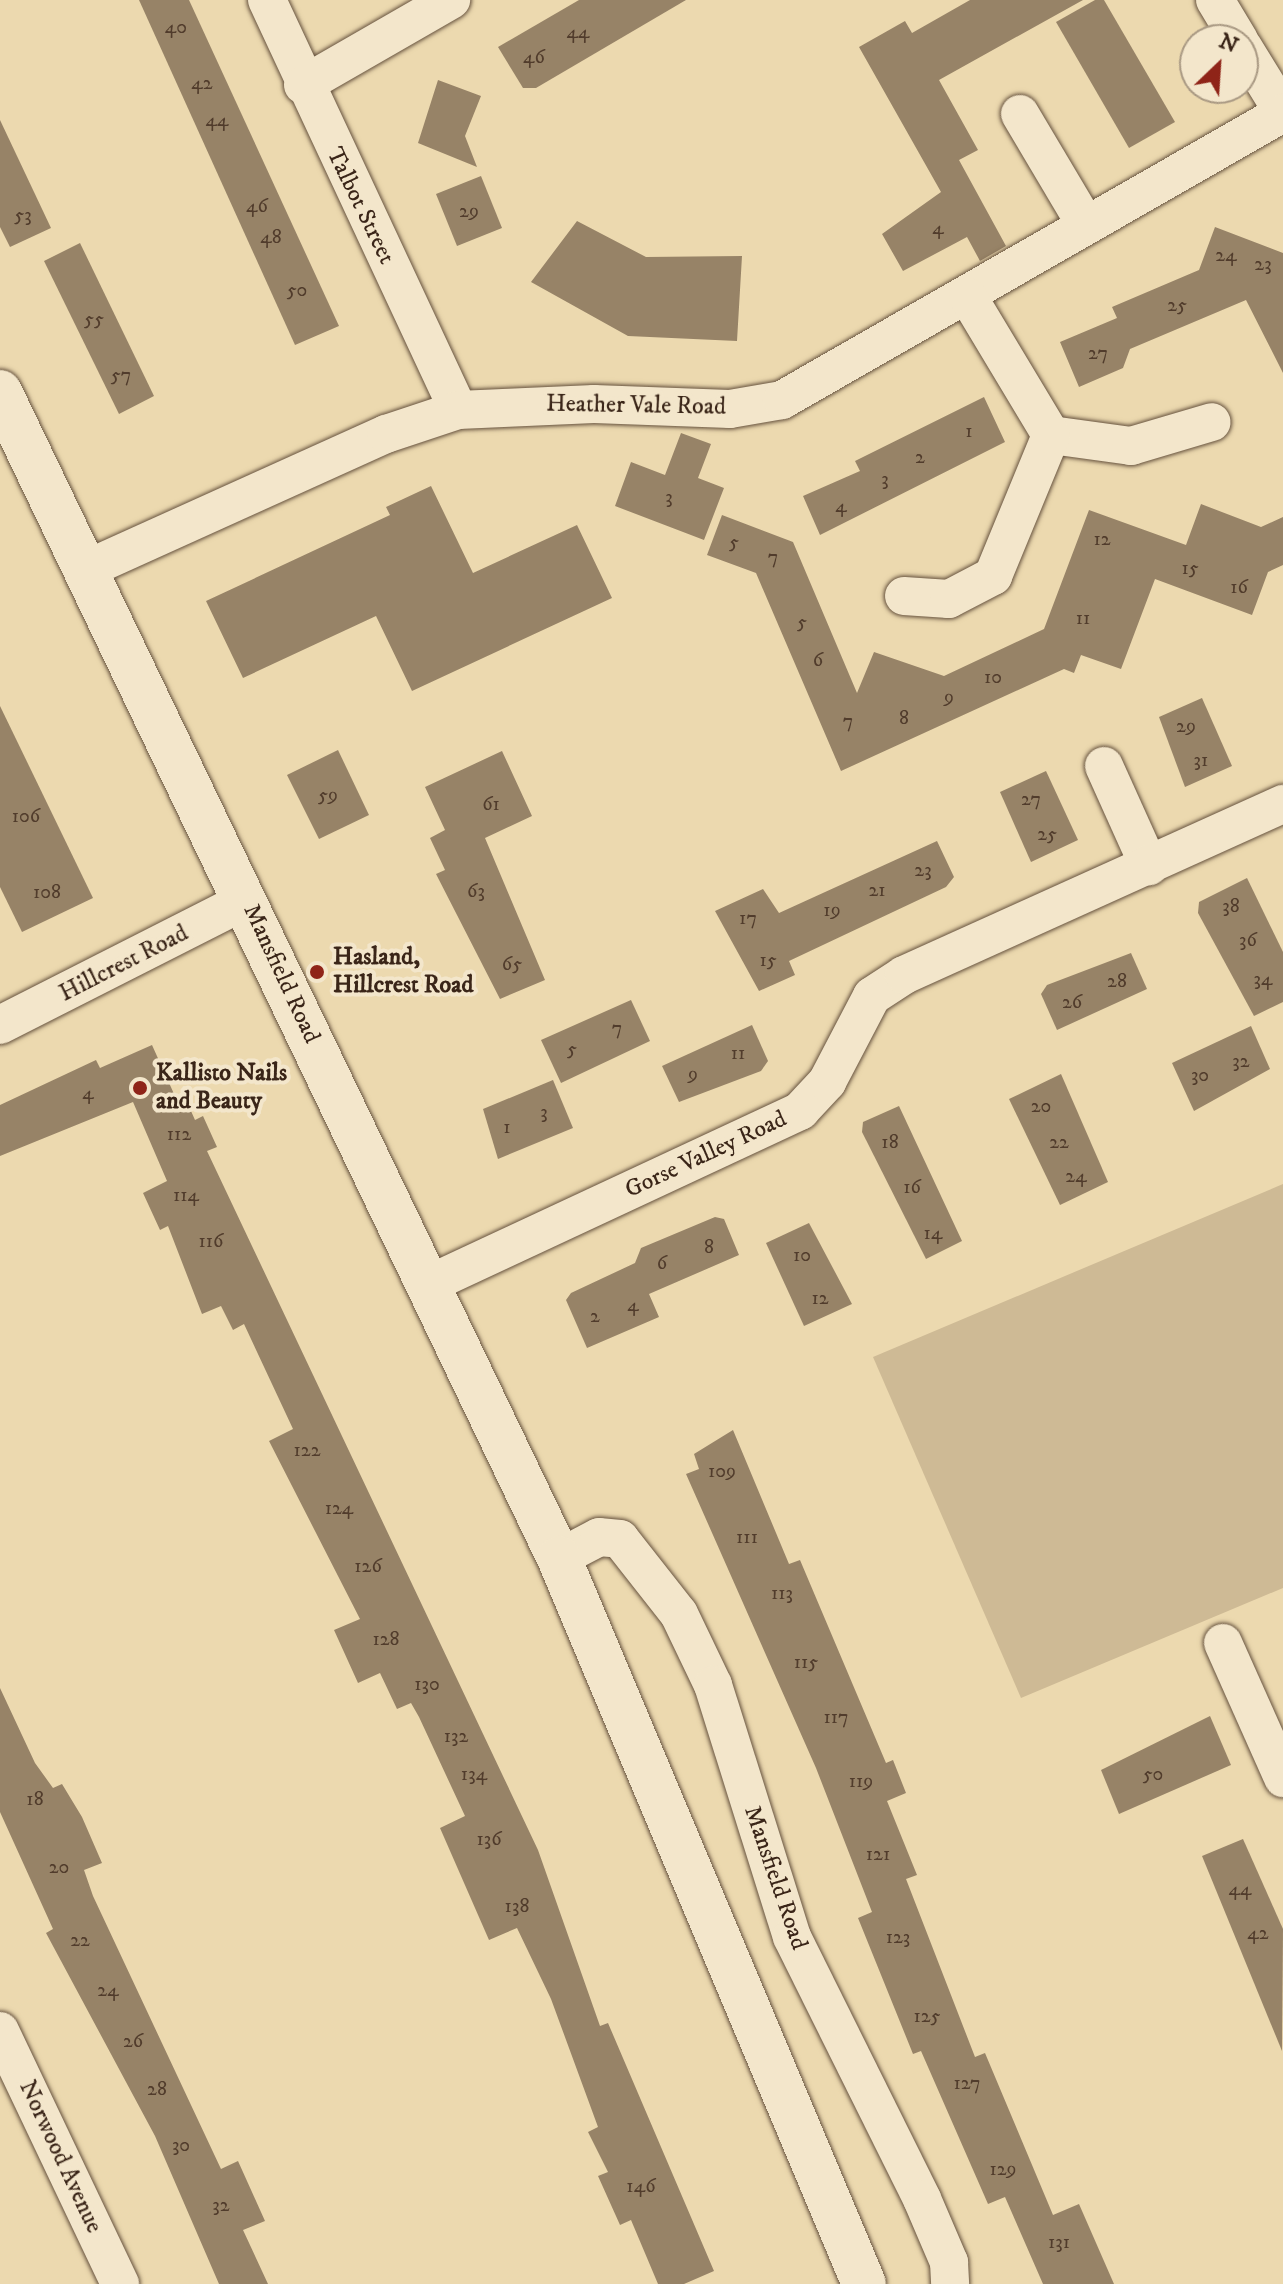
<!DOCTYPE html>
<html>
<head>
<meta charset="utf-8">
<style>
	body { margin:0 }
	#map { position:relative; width:1283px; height:2284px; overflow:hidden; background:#ecd9af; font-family:"IM FELL DW Pica",serif }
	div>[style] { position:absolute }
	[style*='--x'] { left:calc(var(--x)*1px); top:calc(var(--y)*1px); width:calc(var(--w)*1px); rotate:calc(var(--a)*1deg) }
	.green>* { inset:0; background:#ceba95 }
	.building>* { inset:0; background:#978367 }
	.roads { filter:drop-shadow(0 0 2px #66523e) drop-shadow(0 0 2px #66523e) }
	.minor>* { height:38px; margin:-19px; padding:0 19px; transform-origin:19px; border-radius:19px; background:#f3e6cb }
	.secondary>* { height:44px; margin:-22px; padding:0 22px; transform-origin:22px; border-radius:22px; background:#f3e6cb }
	.dots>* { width:22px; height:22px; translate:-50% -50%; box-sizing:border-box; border:4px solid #f3e6cb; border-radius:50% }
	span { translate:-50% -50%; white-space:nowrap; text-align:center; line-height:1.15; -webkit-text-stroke:8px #f3e6cb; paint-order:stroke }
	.number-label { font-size:20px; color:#513c2c }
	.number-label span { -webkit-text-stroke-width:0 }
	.street-label { font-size:24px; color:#3a2518 }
	.poi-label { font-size:24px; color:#3a2518; font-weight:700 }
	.left { translate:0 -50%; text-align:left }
	.north { position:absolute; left:1179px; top:24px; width:80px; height:80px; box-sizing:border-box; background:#f3e6cb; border:2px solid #a99983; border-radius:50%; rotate:25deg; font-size:22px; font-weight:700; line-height:32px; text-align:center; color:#3a2518 }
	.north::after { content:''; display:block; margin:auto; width:28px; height:36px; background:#8f2418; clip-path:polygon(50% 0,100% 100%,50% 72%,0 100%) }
</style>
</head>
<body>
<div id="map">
	<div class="green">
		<i style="clip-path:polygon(1283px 1184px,1283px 1588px,1021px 1698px,873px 1357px)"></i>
	</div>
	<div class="building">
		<i style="clip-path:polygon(139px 0,189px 0,339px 326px,295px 345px)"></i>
		<i style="clip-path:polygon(579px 0,686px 0,536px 88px,523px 88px,498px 47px)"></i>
		<i style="clip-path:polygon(970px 0,1083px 0,939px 80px,978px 150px,959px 160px,1006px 246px,980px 261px,967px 237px,903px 271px,882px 234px,941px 192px,859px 47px,905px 21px,912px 33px)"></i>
		<i style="clip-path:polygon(1095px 0,1104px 0,1175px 122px,1129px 148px,1056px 22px)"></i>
		<i style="clip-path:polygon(438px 80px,481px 96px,465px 136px,477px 167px,418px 143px)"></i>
		<i style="clip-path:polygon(0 120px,51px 228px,10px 247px,0 227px)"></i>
		<i style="clip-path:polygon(481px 176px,502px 228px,457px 246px,436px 194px)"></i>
		<i style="clip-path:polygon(577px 221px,646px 257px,742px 256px,737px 341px,628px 336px,531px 282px)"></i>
		<i style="clip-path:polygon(1215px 227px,1283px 253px,1283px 373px,1246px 300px,1130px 349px,1123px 368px,1079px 387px,1060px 342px,1117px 318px,1112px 307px,1199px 270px)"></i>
		<i style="clip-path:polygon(80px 243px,154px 396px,119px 414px,44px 261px)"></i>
		<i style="clip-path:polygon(984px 397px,1005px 442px,820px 535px,803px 496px,860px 471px,855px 461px)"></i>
		<i style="clip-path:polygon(681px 433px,711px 444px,698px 478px,724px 488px,704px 540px,615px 506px,631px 462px,665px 475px)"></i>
		<i style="clip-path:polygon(431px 486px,473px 573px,577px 525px,612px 598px,412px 691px,376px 616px,243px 678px,206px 601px,390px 515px,386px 507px)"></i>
		<i style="clip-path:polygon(1201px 504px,1261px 527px,1283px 517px,1283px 565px,1268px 572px,1252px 615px,1155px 579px,1121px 669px,1081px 655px,1074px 673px,1064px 669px,841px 771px,756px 573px,707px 555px,722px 515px,793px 542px,857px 693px,874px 652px,944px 676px,1044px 629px,1089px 510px,1186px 545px)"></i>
		<i style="clip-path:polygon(1202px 698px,1232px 766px,1185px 787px,1159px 717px)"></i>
		<i style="clip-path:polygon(0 706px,93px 898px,22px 932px,0 887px)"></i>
		<i style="clip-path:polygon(338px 750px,369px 815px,319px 839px,287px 775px)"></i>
		<i style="clip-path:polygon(502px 751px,532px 816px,485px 838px,545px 980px,500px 999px,436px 874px,445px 870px,430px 838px,445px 830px,425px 787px)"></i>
		<i style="clip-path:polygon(1046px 771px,1078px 840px,1031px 862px,1000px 792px)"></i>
		<i style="clip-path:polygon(937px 841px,954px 877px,946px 887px,789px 961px,795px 975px,759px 991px,715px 911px,763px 889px,779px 913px)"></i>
		<i style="clip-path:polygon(1247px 878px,1283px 952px,1283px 1002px,1254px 1016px,1198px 913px,1199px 902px)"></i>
		<i style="clip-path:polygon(1131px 953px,1147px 989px,1057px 1030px,1041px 994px,1047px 985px)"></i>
		<i style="clip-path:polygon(631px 1000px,650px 1041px,561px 1083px,541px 1040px)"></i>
		<i style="clip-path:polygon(752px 1025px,768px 1061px,761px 1071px,679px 1102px,662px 1066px)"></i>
		<i style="clip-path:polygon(1251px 1026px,1270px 1069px,1194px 1111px,1172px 1063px)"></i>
		<i style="clip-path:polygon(152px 1045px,179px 1105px,187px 1102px,195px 1120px,203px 1116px,217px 1147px,207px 1151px,538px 1850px,600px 2026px,608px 2023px,714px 2271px,684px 2284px,658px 2284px,631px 2220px,620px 2225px,598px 2176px,608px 2172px,588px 2132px,598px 2127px,551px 1999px,517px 1928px,489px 1940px,440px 1828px,465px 1816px,419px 1717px,411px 1703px,397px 1709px,380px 1673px,358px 1683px,334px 1630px,360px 1619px,269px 1441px,293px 1429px,244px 1324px,233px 1330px,221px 1306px,202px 1314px,168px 1226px,160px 1230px,143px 1193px,167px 1181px,133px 1102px,0 1156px,0 1105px,96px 1060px,100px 1068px)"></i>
		<i style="clip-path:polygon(1061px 1074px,1108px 1182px,1060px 1205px,1009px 1099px)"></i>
		<i style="clip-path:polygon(553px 1080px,573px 1128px,498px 1159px,483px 1109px)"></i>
		<i style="clip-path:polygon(899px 1106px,962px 1241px,926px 1259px,862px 1132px,863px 1122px)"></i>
		<i style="clip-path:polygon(715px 1217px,724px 1219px,739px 1255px,649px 1294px,659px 1317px,587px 1348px,566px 1300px,571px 1293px,635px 1263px,641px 1248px)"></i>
		<i style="clip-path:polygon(809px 1223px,852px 1304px,804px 1326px,766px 1243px)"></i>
		<i style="clip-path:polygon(733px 1430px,789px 1564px,800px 1560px,886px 1763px,893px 1760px,906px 1793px,887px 1801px,917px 1875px,906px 1879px,975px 2057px,985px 2053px,1053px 2215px,1079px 2204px,1114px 2284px,1043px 2284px,1005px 2197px,988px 2204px,921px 2051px,913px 2054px,858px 1918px,872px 1912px,816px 1768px,686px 1474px,699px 1469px,694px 1454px)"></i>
		<i style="clip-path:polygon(0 1688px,35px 1763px,53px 1788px,62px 1784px,82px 1817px,102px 1863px,84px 1870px,93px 1896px,221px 2169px,238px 2161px,265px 2221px,243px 2230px,268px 2284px,219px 2284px,155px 2136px,46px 1933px,53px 1929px,0 1812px)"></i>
		<i style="clip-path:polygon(1210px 1716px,1231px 1765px,1119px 1814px,1101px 1770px)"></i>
		<i style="clip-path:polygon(1243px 1839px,1283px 1929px,1282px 2051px,1202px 1856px)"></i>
	</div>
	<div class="roads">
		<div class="minor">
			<i style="--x:267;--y:0;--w:452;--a:65"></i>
			<i style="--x:1215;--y:0;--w:47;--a:59"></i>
			<i style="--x:1243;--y:47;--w:76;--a:58.4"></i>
			<i style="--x:303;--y:85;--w:171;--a:-29.9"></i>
			<i style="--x:1020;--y:114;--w:129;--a:59.3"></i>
			<i style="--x:1051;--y:435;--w:81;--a:7.8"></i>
			<i style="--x:1131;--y:446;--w:84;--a:-16.5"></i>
			<i style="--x:89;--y:568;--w:326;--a:-24.3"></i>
			<i style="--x:386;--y:434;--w:76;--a:-18.4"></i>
			<i style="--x:458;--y:410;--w:136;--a:-2.5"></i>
			<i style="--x:594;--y:404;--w:136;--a:2.1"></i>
			<i style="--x:730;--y:409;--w:53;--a:-9.8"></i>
			<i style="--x:782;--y:400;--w:577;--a:-29.81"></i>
			<i style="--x:904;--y:596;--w:45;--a:3.8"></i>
			<i style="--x:949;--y:599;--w:50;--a:-27.6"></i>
			<i style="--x:993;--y:576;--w:152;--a:-67.6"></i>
			<i style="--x:1051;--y:435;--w:161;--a:-121"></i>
			<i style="--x:1104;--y:766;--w:110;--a:65.8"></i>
			<i style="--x:0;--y:1025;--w:276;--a:-26.9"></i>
			<i style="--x:427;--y:1285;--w:412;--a:-25"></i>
			<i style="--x:800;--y:1111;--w:40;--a:-47"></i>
			<i style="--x:827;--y:1082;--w:97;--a:-62.4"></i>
			<i style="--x:872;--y:996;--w:38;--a:-33"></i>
			<i style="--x:904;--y:975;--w:416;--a:-24.3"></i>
			<i style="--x:559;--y:1558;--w:45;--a:-27.7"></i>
			<i style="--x:599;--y:1537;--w:21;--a:5"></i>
			<i style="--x:620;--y:1539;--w:95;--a:51.8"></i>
			<i style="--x:679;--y:1614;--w:79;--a:64.4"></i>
			<i style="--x:713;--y:1685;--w:264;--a:72.6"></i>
			<i style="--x:792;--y:1937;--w:292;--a:63.6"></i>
			<i style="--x:922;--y:2199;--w:69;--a:66.8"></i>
			<i style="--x:949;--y:2262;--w:22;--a:87"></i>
			<i style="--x:1223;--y:1643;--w:148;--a:66"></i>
			<i style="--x:0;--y:2031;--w:280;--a:64.6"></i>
		</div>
		<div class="secondary">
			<i style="--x:0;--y:392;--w:1293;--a:64.39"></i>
			<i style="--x:559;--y:1558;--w:787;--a:67.21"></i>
		</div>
	</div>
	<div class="dots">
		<i style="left:317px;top:972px;background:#8f2418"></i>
		<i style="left:140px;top:1088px;background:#8f2418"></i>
	</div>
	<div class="number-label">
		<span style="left:176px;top:27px">40</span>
		<span style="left:578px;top:32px">44</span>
		<span style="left:534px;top:57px">46</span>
		<span style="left:202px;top:83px">42</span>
		<span style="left:217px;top:120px">44</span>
		<span style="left:257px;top:206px">46</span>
		<span style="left:469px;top:211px">29</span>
		<span style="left:23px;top:215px">53</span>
		<span style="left:938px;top:228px">4</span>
		<span style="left:271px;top:237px">48</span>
		<span style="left:1226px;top:255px">24</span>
		<span style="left:1263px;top:264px">23</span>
		<span style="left:297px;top:290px">50</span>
		<span style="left:1177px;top:305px">25</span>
		<span style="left:94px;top:319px">55</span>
		<span style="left:1098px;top:353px">27</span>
		<span style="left:121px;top:375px">57</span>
		<span style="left:969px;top:431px">1</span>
		<span style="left:920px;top:457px">2</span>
		<span style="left:885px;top:479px">3</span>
		<span style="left:669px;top:497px">3</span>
		<span style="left:841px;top:506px">4</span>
		<span style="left:1102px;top:539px">12</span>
		<span style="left:734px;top:542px">5</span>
		<span style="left:773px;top:557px">7</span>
		<span style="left:1190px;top:568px">15</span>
		<span style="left:1239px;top:587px">16</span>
		<span style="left:1083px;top:618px">11</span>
		<span style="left:802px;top:622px">5</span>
		<span style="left:818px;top:660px">6</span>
		<span style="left:993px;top:677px">10</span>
		<span style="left:949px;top:697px">9</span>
		<span style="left:904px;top:718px">8</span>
		<span style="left:848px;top:721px">7</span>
		<span style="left:1186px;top:726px">29</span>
		<span style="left:1201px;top:760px">31</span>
		<span style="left:328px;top:795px">59</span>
		<span style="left:1031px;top:799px">27</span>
		<span style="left:491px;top:804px">61</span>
		<span style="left:26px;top:816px">106</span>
		<span style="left:1047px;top:834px">25</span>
		<span style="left:923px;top:870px">23</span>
		<span style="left:877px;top:890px">21</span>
		<span style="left:476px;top:891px">63</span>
		<span style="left:47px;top:892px">108</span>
		<span style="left:1231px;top:906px">38</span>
		<span style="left:832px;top:910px">19</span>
		<span style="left:748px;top:918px">17</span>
		<span style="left:1248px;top:940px">36</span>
		<span style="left:768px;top:960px">15</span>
		<span style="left:512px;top:964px">65</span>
		<span style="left:1263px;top:979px">34</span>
		<span style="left:1117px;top:981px">28</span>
		<span style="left:1072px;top:1002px">26</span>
		<span style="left:617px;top:1028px">7</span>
		<span style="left:572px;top:1049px">5</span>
		<span style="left:738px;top:1053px">11</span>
		<span style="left:1241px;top:1061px">32</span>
		<span style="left:693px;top:1074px">9</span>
		<span style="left:1200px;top:1075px">30</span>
		<span style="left:88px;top:1093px">4</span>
		<span style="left:1041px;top:1106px">20</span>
		<span style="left:544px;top:1112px">3</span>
		<span style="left:507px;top:1127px">1</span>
		<span style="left:179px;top:1134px">112</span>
		<span style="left:890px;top:1142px">18</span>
		<span style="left:1059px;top:1142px">22</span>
		<span style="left:1076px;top:1176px">24</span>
		<span style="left:912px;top:1187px">16</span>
		<span style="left:186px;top:1195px">114</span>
		<span style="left:933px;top:1233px">14</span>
		<span style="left:211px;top:1241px">116</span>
		<span style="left:709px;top:1247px">8</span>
		<span style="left:802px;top:1255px">10</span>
		<span style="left:662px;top:1263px">6</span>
		<span style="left:820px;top:1298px">12</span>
		<span style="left:633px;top:1305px">4</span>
		<span style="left:595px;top:1316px">2</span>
		<span style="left:307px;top:1450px">122</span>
		<span style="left:722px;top:1471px">109</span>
		<span style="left:339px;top:1508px">124</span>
		<span style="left:747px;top:1537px">111</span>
		<span style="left:368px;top:1566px">126</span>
		<span style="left:782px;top:1593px">113</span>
		<span style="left:386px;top:1639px">128</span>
		<span style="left:806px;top:1662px">115</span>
		<span style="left:427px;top:1684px">130</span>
		<span style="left:836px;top:1717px">117</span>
		<span style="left:456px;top:1736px">132</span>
		<span style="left:474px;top:1774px">134</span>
		<span style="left:1153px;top:1774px">50</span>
		<span style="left:861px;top:1781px">119</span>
		<span style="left:35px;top:1799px">18</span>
		<span style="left:489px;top:1839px">136</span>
		<span style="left:878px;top:1854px">121</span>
		<span style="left:59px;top:1867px">20</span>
		<span style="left:1240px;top:1889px">44</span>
		<span style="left:517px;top:1906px">138</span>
		<span style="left:1258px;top:1933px">42</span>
		<span style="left:898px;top:1937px">123</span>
		<span style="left:80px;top:1940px">22</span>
		<span style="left:108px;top:1990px">24</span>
		<span style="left:927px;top:2016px">125</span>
		<span style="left:133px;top:2041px">26</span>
		<span style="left:967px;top:2083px">127</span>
		<span style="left:157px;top:2089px">28</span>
		<span style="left:181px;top:2145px">30</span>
		<span style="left:1003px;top:2169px">129</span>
		<span style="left:641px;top:2186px">146</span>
		<span style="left:221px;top:2205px">32</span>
		<span style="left:1059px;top:2242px">131</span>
	</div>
	<div class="street-label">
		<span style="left:360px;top:206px;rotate:64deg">Talbot Street</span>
		<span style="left:636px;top:406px;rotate:1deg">Heather Vale Road</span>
		<span style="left:124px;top:964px;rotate:-27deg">Hillcrest Road</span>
		<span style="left:281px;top:974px;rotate:65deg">Mansfield Road</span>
		<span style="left:706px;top:1155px;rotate:-25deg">Gorse Valley Road</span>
		<span style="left:775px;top:1878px;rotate:71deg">Mansfield Road</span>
		<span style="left:60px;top:2157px;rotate:65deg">Norwood Avenue</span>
	</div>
	<div class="poi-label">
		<span class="left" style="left:333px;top:972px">Hasland,<br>Hillcrest Road</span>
		<span class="left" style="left:156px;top:1088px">Kallisto Nails<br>and Beauty</span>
	</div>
	<div class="north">N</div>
</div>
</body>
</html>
